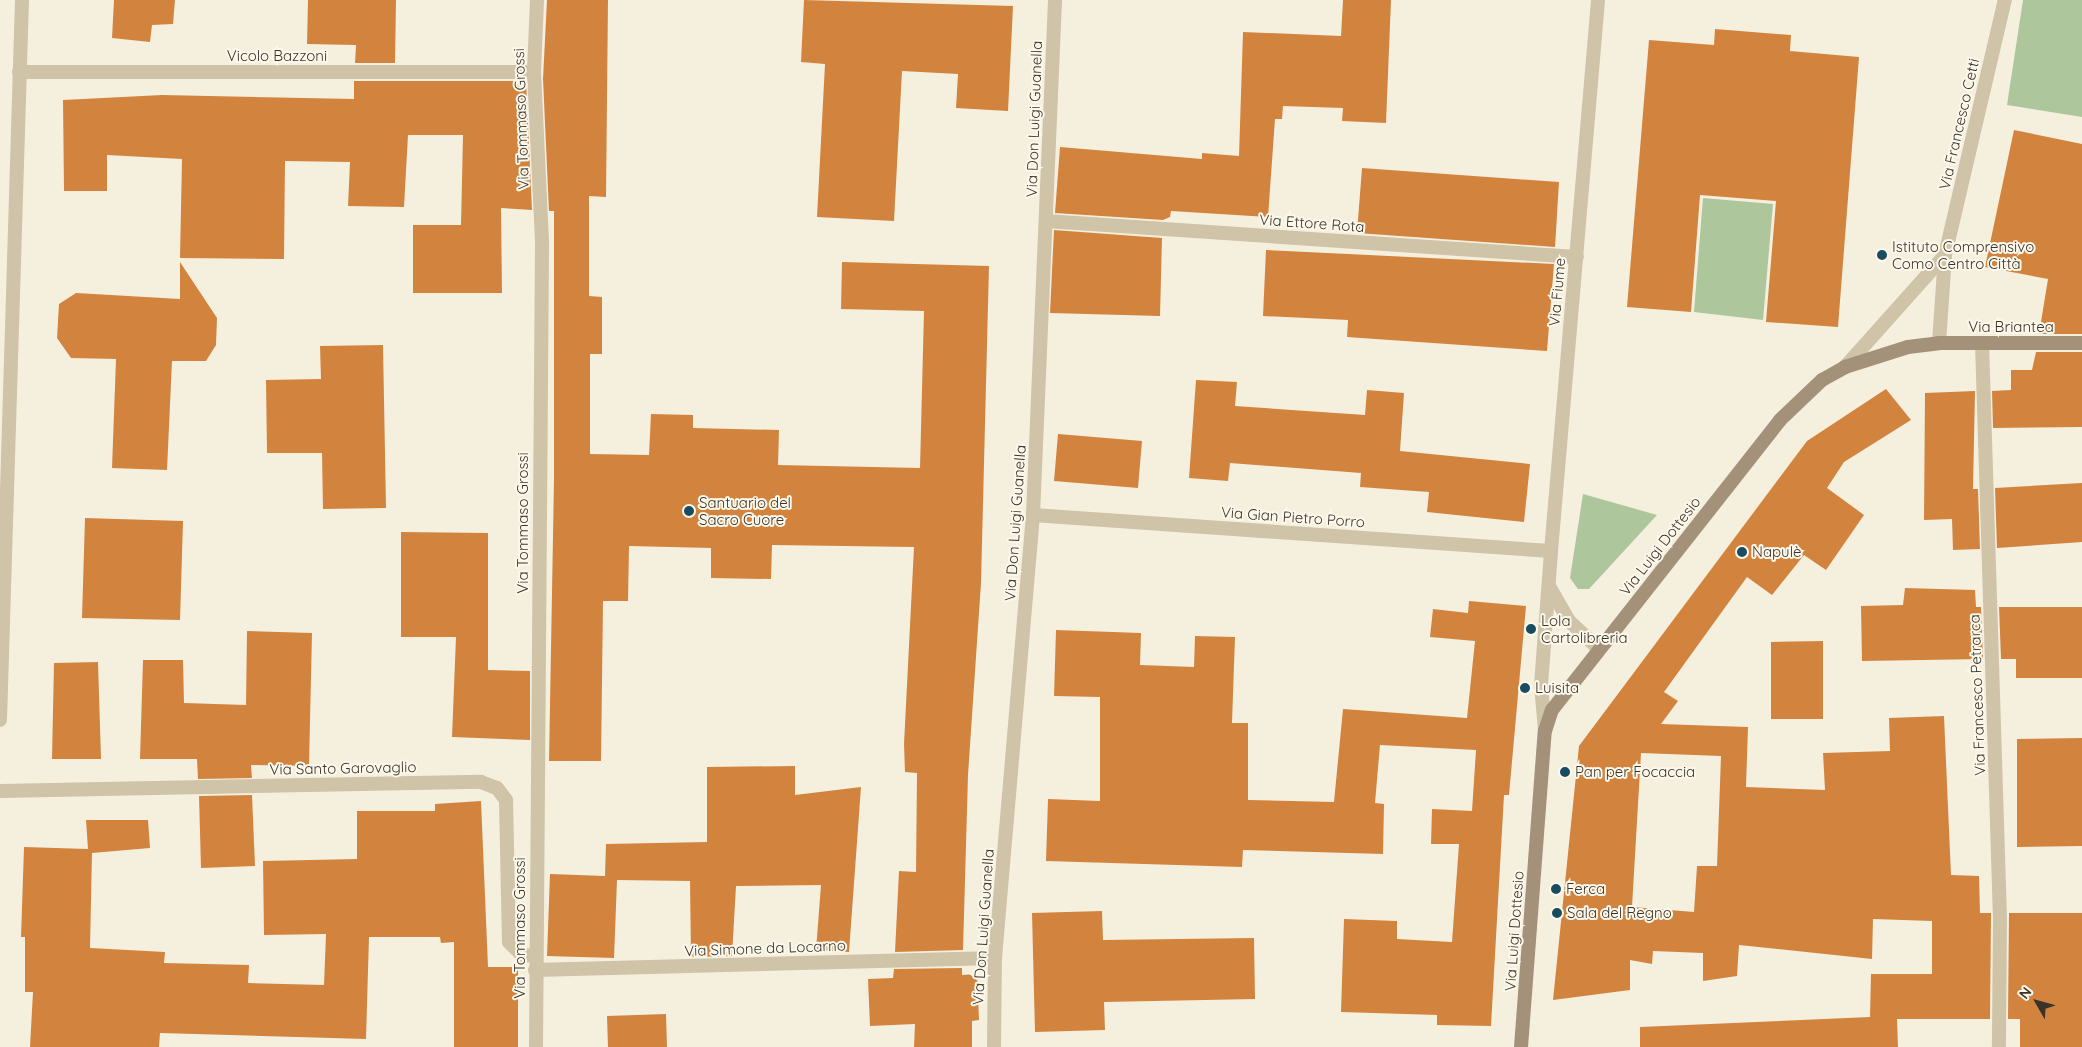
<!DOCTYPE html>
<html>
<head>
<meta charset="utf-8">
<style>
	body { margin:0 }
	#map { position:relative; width:2082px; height:1047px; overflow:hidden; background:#f5efde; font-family:Quicksand,sans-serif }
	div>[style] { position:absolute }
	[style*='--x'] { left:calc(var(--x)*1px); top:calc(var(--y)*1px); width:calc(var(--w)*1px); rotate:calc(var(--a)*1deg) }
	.green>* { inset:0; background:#aec69c }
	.building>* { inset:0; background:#d2843f }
	.minor>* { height:14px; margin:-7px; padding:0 7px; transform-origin:7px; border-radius:7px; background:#cfc3a8 }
	.tertiary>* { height:14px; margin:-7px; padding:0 7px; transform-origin:7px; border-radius:7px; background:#cfc3a8 }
	.secondary>* { height:14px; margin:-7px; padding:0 7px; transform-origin:7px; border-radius:7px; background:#a39279 }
	.dots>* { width:14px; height:14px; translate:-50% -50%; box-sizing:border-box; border:2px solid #fcf8eb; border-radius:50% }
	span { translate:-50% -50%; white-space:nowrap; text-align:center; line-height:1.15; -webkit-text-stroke:4px #fcf8eb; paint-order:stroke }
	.street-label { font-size:15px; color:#3b3329 }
	.poi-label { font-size:15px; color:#3b3329 }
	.left { translate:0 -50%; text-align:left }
	.north { position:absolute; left:2012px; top:977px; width:50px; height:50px; -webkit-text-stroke:4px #fcf8eb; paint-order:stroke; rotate:308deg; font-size:14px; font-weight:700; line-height:20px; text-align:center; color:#3b3329 }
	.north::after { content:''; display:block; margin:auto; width:18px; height:22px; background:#3b3329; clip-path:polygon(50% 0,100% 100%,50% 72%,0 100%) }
</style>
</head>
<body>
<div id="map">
	<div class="green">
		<i style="clip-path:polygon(2023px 0,2082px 0,2082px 117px,2007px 105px)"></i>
		<i style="clip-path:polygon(1703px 198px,1773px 204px,1763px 320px,1694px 312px)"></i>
		<i style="clip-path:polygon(1583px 494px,1657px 515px,1589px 589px,1578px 589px,1570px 578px)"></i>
	</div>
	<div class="building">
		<i style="clip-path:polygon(114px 0,175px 0,173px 24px,152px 25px,150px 42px,112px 38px)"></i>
		<i style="clip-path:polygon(308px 0,396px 0,395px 63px,355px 63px,356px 45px,307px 44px)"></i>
		<i style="clip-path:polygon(547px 0,608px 0,606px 197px,589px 196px,589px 296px,602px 297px,602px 354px,590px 354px,590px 454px,649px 455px,651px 414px,693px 415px,693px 428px,779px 430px,778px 465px,920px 468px,924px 311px,841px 309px,842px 262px,989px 266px,981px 583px,968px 775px,963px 950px,895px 952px,899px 871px,916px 872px,917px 773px,905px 772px,904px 744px,914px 547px,772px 545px,771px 579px,711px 578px,711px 548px,629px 546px,628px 601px,603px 601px,601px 761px,549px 761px,554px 479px,554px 211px,549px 211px,543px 79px)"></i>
		<i style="clip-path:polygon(804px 0,1013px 6px,1008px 111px,956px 108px,958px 74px,902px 71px,894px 221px,817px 217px,825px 64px,801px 62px)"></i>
		<i style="clip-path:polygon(1343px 0,1391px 0,1386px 123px,1342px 121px,1343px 108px,1283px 106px,1282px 119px,1275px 119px,1268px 217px,1171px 211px,1170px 217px,1163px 220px,1055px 213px,1060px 147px,1202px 159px,1202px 153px,1239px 156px,1243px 32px,1341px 36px)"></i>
		<i style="clip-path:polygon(1715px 29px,1791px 35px,1790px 51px,1859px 57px,1838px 327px,1766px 322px,1776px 201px,1700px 195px,1691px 312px,1627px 307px,1649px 40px,1714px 45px)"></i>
		<i style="clip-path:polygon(354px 81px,526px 81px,532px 210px,501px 208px,502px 293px,413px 293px,413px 225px,461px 225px,463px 135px,408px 135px,404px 207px,348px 206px,350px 162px,285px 161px,284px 259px,180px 258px,182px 159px,107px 155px,107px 191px,64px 191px,63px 100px,162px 95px,354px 99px)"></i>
		<i style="clip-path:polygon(2014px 130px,2082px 144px,2082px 334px,2039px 334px,2048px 279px,1985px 267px)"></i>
		<i style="clip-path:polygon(1362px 168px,1559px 182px,1555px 247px,1357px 233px)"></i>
		<i style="clip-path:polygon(1054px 230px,1162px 238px,1160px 316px,1050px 313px)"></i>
		<i style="clip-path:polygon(1266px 250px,1554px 264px,1547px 351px,1347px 337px,1348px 320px,1263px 316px)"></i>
		<i style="clip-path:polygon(180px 262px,217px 318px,216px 345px,206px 361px,172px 361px,167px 470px,112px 468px,116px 359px,71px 358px,57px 338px,59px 304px,76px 293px,180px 299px)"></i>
		<i style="clip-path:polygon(383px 345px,386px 508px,323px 509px,322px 453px,267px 453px,266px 380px,321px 379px,320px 346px)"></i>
		<i style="clip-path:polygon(2036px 352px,2082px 352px,2082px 427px,1993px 428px,1992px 391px,2011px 390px,2011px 370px,2032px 370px)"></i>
		<i style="clip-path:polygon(1196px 380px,1237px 382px,1235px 406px,1365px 415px,1367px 390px,1404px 393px,1400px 451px,1530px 464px,1524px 522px,1427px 512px,1429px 492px,1360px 487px,1361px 473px,1230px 463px,1228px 481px,1189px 478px)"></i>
		<i style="clip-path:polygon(evenodd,1886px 389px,1911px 420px,1844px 462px,1827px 488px,1864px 515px,1826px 570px,1804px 555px,1772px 595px,1747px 577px,1664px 692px,1678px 701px,1661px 724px,1748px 727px,1746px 787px,1825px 790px,1823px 753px,1890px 751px,1889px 718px,1944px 716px,1951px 875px,1979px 876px,1980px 913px,1991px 913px,1990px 1019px,1897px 1019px,1898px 1047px,1640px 1047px,1640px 1027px,1870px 1017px,1871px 974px,1932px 974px,1932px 921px,1873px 919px,1872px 959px,1739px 945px,1737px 976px,1703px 981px,1703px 953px,1653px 951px,1652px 964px,1630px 960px,1630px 990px,1553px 1000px,1579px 746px,1807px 441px,1886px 389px,1641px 753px,1721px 756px,1717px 866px,1697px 866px,1694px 912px,1632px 907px,1641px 753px)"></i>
		<i style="clip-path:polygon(1975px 391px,1973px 489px,1978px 489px,1980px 549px,1953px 550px,1952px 519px,1924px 520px,1925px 393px)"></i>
		<i style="clip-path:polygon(1058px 434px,1142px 441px,1138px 488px,1054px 481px)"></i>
		<i style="clip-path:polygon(2082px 483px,2082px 542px,1997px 548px,1995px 488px)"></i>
		<i style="clip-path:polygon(85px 518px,183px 521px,180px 620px,82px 618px)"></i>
		<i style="clip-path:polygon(401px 532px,488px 533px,488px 670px,530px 671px,530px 740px,452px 737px,456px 637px,401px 637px)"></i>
		<i style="clip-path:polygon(1905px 588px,1975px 590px,1976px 607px,1981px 607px,1983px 659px,1862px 661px,1861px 606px,1903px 605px)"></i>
		<i style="clip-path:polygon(1469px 601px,1526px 606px,1509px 795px,1504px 795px,1491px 1026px,1437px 1025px,1437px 1015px,1341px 1012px,1344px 919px,1397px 921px,1397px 939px,1452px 942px,1459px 844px,1431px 844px,1432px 809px,1472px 811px,1476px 750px,1380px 745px,1375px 803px,1384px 804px,1383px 854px,1243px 850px,1242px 867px,1046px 861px,1048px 799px,1100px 801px,1100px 697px,1054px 696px,1056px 630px,1141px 633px,1140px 665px,1194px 667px,1195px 636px,1235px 637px,1232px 723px,1248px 723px,1248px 800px,1334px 802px,1343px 709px,1467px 718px,1475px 641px,1430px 637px,1433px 609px,1468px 613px)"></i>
		<i style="clip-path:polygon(1999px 607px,2082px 607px,2082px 678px,2016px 678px,2016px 659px,2001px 659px)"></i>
		<i style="clip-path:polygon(247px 631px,312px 633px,309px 766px,251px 765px,252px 778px,198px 779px,197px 759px,140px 759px,143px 660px,183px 660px,184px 703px,246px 705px)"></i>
		<i style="clip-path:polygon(1823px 641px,1823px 719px,1771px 719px,1771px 642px)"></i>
		<i style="clip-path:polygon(98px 662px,101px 759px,52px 759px,54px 663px)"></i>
		<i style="clip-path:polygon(2082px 738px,2082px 846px,2017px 847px,2017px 739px)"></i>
		<i style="clip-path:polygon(795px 766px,795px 795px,861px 787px,849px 952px,816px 950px,821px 885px,736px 886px,732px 956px,691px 957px,690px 881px,617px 880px,614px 958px,547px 956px,550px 874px,605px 876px,606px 844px,707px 842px,707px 767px)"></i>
		<i style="clip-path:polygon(252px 795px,255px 866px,201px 868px,199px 796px)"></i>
		<i style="clip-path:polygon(481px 801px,488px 967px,518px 967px,518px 1047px,454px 1047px,454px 942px,441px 943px,440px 937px,369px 937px,366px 1039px,160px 1033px,159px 1047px,30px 1047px,33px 992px,25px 992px,25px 937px,21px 937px,24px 847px,88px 849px,86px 820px,148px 820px,150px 848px,92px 853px,90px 948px,165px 952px,164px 963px,249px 965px,248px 983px,324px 985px,326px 934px,264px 935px,263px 861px,357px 859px,357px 811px,435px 811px,435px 804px)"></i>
		<i style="clip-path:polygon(1102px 911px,1103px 940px,1254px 938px,1255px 999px,1104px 1002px,1105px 1030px,1035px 1032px,1032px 913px)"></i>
		<i style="clip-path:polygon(2009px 913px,2082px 913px,2082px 1047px,2020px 1047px,2020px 1019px,2008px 1019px)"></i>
		<i style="clip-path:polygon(962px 968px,962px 975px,977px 974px,979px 1020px,972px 1021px,972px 1047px,914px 1047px,915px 1024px,870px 1026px,868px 979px,893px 978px,894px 969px)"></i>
		<i style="clip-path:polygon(666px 1014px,667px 1047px,608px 1047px,607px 1016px)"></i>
	</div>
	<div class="minor">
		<i style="--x:19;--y:72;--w:515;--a:0"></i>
		<i style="--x:1046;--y:221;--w:532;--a:3.88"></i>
		<i style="--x:1939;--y:343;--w:88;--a:-86.1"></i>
		<i style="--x:1982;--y:343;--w:577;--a:88.21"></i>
		<i style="--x:2000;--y:920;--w:127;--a:90.5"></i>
		<i style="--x:1845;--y:367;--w:150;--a:-48.2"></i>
		<i style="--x:1945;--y:255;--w:262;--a:-76.8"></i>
		<i style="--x:1033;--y:515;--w:519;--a:3.98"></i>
		<i style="--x:1549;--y:586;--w:40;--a:60.3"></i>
		<i style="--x:1569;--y:621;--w:41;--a:43"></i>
		<i style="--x:0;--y:720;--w:720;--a:-88.25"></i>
		<i style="--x:1545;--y:730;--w:45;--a:-95.1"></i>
		<i style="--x:1541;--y:685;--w:134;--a:-85.7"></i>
		<i style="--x:1551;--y:551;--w:553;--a:-85.12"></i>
		<i style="--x:0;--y:791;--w:481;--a:-1.1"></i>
		<i style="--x:481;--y:782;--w:17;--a:21"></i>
		<i style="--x:497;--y:788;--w:15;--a:53"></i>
		<i style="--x:506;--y:800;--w:142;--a:88.8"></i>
		<i style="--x:509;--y:942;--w:18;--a:45"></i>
		<i style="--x:522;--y:955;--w:14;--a:4"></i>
		<i style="--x:535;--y:970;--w:460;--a:-1.5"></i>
		<i style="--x:994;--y:1047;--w:89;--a:-89.4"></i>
		<i style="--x:995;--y:958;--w:445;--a:-85.1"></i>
		<i style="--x:1033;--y:515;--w:515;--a:-87.55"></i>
	</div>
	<div class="tertiary">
		<i style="--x:536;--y:1047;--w:806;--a:-89.57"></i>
		<i style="--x:542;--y:241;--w:169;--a:-92.7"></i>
		<i style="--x:534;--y:72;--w:72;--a:-87.6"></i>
	</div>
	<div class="secondary">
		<i style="--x:1521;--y:1047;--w:317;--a:-85.7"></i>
		<i style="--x:1545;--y:731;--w:22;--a:-72"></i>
		<i style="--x:1552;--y:710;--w:369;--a:-51.8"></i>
		<i style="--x:1780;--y:420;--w:58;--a:-43.6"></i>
		<i style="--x:1822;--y:380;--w:26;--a:-29"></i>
		<i style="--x:1845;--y:367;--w:66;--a:-17.6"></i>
		<i style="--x:1908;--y:347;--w:31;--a:-7"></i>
		<i style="--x:1939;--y:343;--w:143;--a:0"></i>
	</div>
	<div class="dots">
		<i style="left:1882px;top:255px;background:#194c61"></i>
		<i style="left:689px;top:511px;background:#194c61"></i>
		<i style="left:1742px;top:552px;background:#194c61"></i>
		<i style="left:1531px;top:629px;background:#194c61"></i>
		<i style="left:1525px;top:688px;background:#194c61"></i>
		<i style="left:1565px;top:772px;background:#194c61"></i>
		<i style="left:1556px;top:889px;background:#194c61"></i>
		<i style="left:1557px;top:913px;background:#194c61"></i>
	</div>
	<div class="street-label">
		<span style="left:277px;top:56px">Vicolo Bazzoni</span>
		<span style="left:521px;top:119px;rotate:-92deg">Via Tommaso Grossi</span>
		<span style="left:1034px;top:119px;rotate:-88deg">Via Don Luigi Guanella</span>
		<span style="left:1959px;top:124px;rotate:-77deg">Via Francesco Cetti</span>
		<span style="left:1312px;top:223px;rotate:4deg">Via Ettore Rota</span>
		<span style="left:1557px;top:292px;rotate:-85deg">Via Fiume</span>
		<span style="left:2011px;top:327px">Via Briantea</span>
		<span style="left:1293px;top:517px;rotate:4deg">Via Gian Pietro Porro</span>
		<span style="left:523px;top:523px;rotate:-90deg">Via Tommaso Grossi</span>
		<span style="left:1015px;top:523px;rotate:-86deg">Via Don Luigi Guanella</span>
		<span style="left:1660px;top:546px;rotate:-52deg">Via Luigi Dottesio</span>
		<span style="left:1977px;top:695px;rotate:-92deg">Via Francesco Petrarca</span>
		<span style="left:343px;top:768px;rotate:-1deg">Via Santo Garovaglio</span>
		<span style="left:983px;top:927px;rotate:-86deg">Via Don Luigi Guanella</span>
		<span style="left:520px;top:928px;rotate:-90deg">Via Tommaso Grossi</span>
		<span style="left:1514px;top:931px;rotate:-86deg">Via Luigi Dottesio</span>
		<span style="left:765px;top:948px;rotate:-2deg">Via Simone da Locarno</span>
	</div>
	<div class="poi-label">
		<span class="left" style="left:1892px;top:255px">Istituto Comprensivo<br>Como Centro Città</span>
		<span class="left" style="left:699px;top:511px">Santuario del<br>Sacro Cuore</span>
		<span class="left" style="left:1752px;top:552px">Napulè</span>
		<span class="left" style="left:1541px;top:629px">Lola<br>Cartolibreria</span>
		<span class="left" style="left:1535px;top:688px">Luisita</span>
		<span class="left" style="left:1575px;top:772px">Pan per Focaccia</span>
		<span class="left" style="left:1566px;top:889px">Ferca</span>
		<span class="left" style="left:1567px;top:913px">Sala del Regno</span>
	</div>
	<div class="north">N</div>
</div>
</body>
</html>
